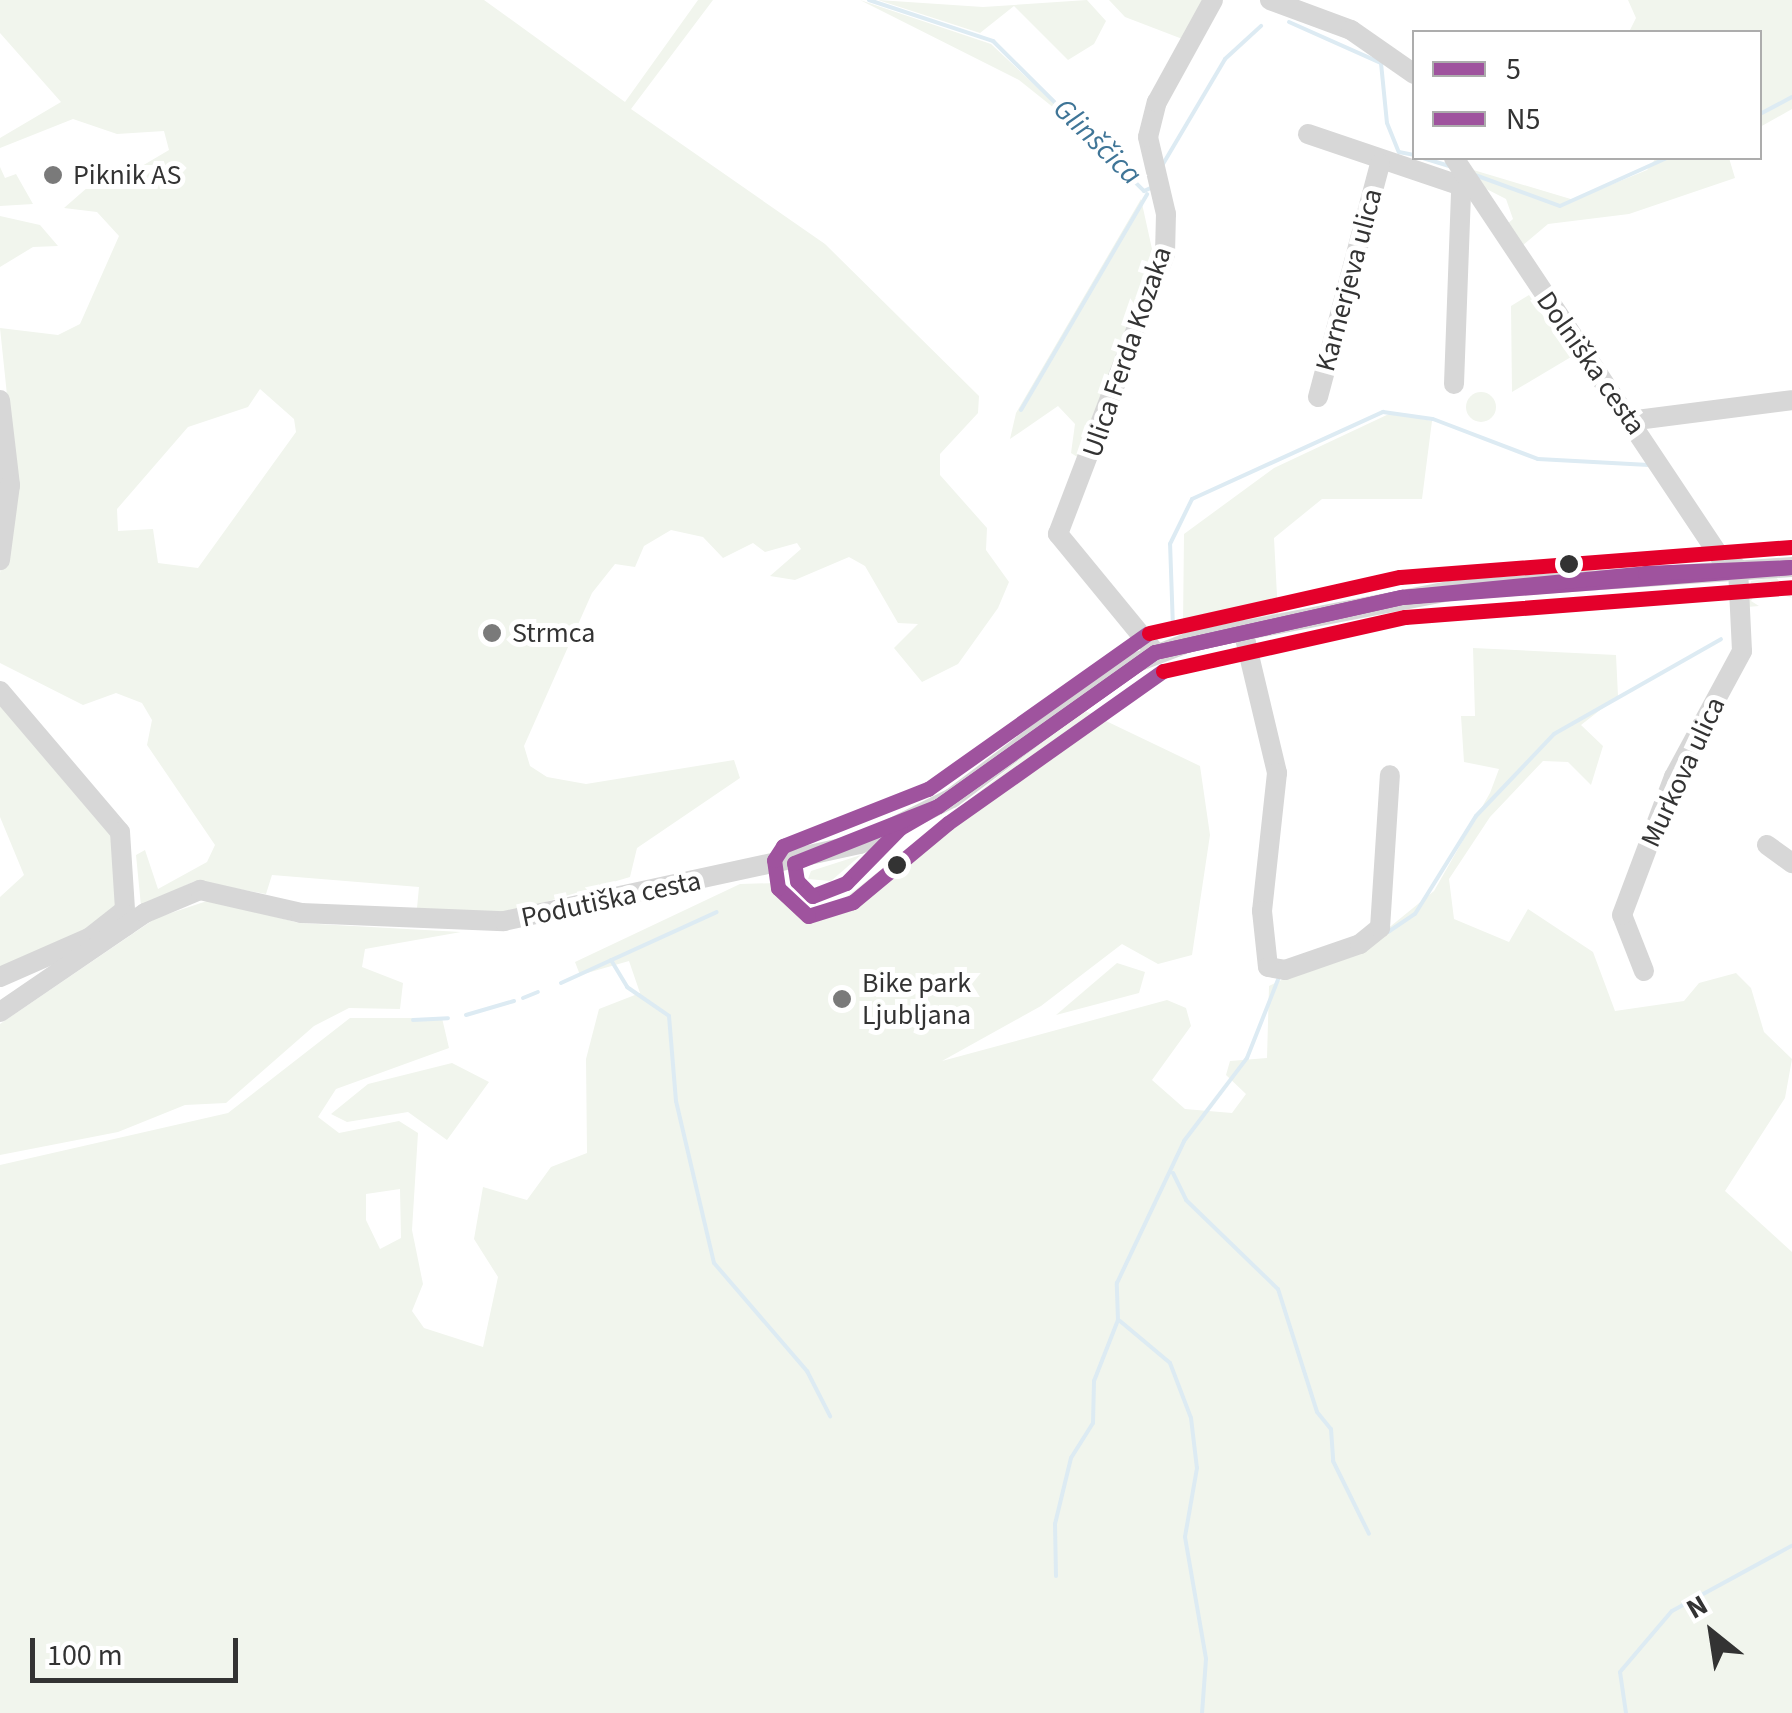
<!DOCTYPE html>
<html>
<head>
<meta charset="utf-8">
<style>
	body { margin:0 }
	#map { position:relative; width:1792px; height:1713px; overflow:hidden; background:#fff; font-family:"Source Sans 3",sans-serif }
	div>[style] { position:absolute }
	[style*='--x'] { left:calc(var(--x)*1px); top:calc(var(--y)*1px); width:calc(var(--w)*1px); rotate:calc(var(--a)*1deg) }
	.green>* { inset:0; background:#f1f5ed }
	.round { border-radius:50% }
	.stream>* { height:4px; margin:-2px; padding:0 2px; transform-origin:2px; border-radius:2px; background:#ddebf3 }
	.minor>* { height:20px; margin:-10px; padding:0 10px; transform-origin:10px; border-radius:10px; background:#d7d7d7 }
	.bus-1>* { height:15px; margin:-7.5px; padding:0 7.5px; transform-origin:7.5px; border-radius:7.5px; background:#9f539e }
	.bus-2>* { height:15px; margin:-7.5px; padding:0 7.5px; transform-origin:7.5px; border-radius:7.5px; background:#9f539e }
	.bus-3>* { height:15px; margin:-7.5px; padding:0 7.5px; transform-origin:7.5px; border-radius:7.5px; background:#e4002b }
	.dots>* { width:28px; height:28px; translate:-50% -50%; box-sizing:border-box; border:5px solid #fff; border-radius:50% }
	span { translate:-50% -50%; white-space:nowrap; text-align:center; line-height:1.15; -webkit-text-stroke:10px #fff; paint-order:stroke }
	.poi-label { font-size:28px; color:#333 }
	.left { translate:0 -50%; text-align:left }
	.street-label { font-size:28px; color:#333 }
	.water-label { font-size:30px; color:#3f7597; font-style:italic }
	.legend { position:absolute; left:1412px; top:30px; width:350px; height:130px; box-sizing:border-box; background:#fff; border:2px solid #adadad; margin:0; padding:12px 18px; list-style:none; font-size:30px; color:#333 }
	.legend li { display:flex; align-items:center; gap:20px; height:50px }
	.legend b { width:50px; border:2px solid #adadad }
	.north { position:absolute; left:1662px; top:1583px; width:100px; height:100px; -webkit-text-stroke:8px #fff; paint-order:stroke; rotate:330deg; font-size:28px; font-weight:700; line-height:40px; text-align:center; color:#333 }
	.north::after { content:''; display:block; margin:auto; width:35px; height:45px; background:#333; clip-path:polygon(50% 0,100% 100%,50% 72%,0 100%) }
	.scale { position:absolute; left:30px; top:1638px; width:208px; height:45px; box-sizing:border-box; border:5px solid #333; border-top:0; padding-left:12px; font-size:30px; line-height:35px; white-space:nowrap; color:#333; -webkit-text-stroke:8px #fff; paint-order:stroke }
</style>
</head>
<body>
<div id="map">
	<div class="green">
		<i style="clip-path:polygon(evenodd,0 0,484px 0,625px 102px,698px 0,713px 0,631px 109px,825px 244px,979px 396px,978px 413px,940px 454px,940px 475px,987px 528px,986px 550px,1009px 582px,998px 608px,958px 664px,922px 682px,894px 648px,918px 624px,898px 623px,865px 566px,849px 557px,795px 580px,770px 576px,801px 549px,797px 543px,765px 552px,753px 543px,723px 558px,703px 537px,671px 530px,644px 546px,635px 567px,615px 564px,592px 593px,524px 746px,530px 766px,547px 777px,586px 784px,734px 760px,740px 778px,637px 848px,630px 877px,505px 914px,417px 908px,419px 887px,272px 875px,266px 894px,195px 881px,141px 906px,136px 855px,145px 850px,158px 889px,207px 862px,215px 845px,147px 745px,152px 720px,142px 703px,116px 693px,83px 705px,0 663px,0 573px,17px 491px,0 328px,58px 335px,80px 324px,119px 236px,97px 212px,64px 208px,104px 173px,120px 179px,169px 150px,164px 131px,117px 134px,73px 119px,0 148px,0 138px,61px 102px,0 33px,0 0,260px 389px,294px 419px,296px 432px,198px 568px,158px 563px,153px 529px,118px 531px,117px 509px,188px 427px,248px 407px,260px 389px)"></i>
		<i style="clip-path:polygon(860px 0,991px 44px,1089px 136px,1019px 80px)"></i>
		<i style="clip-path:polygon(878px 0,983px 7px,1087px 0,1106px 21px,1094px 44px,1068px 60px,1014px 6px,980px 33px)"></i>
		<i style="clip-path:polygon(1109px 0,1208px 0,1185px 40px,1125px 17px)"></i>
		<i style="clip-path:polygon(1628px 0,1792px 0,1792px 109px,1760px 127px,1760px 32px,1629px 32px,1636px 18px)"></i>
		<i style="clip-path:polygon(1656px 158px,1729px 158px,1735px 178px,1629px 214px,1548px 224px,1522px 246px,1506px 225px,1513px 219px,1506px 199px,1467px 179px,1470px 169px,1574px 200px,1647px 170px)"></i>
		<i style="clip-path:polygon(0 167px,5px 178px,16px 174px,33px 204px,0 206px)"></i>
		<i style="clip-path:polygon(1141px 199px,1154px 258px,1082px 460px,1071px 453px,1075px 424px,1058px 406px,1010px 439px,1016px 413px)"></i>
		<i style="clip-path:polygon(0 216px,40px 225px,58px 246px,33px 247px,0 267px)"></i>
		<i style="clip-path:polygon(1529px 295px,1571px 357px,1512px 392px,1511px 306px)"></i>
		<i class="round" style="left:1466px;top:392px;width:30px;height:30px"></i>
		<i style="clip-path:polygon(1391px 413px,1432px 421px,1422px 499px,1322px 499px,1274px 538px,1278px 615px,1196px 633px,1183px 625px,1184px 534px,1274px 468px)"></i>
		<i style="clip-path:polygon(1776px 577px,1792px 598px,1759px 587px,1751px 601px,1759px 606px,1747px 607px,1751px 581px)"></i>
		<i style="clip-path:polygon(evenodd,1473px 648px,1616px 655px,1618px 696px,1581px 725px,1603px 746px,1591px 785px,1568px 762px,1543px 761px,1490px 817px,1449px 879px,1454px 919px,1509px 942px,1528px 909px,1593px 952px,1615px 1011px,1684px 1001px,1699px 983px,1736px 973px,1751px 988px,1764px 1032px,1792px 1059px,1785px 1098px,1725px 1191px,1792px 1252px,1792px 1713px,0 1713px,0 1165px,228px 1113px,350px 1018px,442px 1018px,449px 1048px,336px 1089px,318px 1117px,339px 1133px,399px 1121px,418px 1133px,412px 1230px,423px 1284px,412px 1311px,424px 1328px,483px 1347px,498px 1277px,474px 1239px,483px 1187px,527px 1200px,551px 1167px,587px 1153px,586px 1059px,599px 1009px,640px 993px,629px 961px,580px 975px,575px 962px,740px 884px,777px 883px,805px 909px,836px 905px,1083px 710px,1200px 766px,1210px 835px,1192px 955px,1158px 964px,1122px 944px,1041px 1006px,942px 1061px,1167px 1000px,1186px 1008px,1191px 1026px,1152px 1080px,1185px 1109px,1232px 1113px,1246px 1094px,1226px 1075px,1230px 1061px,1267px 1058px,1269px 986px,1386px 930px,1434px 891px,1490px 793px,1499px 769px,1464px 762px,1461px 716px,1475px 716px,1473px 648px,400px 1189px,401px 1238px,380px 1249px,366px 1220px,366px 1194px,400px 1189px)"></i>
		<i style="clip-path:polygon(0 703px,113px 831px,117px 904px,81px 937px,0 972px,0 897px,24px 875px,0 817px)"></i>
		<i style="clip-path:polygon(861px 855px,831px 881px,808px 879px,811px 871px)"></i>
		<i style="clip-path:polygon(210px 900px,299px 923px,461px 932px,365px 949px,362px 967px,403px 983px,400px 1009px,349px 1008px,314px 1026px,226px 1103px,185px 1105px,118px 1132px,0 1155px,0 1024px,156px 918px)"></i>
		<i style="clip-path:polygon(1117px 963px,1145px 972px,1139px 993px,1056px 1015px)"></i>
		<i style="clip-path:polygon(452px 1063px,489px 1082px,447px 1140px,408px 1112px,347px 1122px,331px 1114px,368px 1084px)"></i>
	</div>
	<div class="stream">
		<i style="--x:869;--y:0;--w:131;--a:18.3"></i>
		<i style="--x:993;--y:41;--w:213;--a:44.8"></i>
		<i style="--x:1144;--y:191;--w:10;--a:-24"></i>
		<i style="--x:1289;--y:22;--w:101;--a:24"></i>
		<i style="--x:1381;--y:63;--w:60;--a:84.3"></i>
		<i style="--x:1387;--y:123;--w:31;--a:68"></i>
		<i style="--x:1399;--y:152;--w:15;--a:11"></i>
		<i style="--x:1760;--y:114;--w:36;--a:-28"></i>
		<i style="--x:1423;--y:158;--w:30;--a:17"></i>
		<i style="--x:1163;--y:164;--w:122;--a:-59.4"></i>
		<i style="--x:1225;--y:59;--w:49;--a:-42.5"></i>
		<i style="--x:1475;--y:175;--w:90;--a:20"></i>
		<i style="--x:1560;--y:206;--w:117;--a:-24.2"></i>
		<i style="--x:1021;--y:410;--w:250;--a:-59.7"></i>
		<i style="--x:1173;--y:628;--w:84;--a:-92"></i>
		<i style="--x:1170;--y:544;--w:50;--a:-63.9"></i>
		<i style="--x:1192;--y:499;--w:210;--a:-24.5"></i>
		<i style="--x:1383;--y:412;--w:50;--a:8"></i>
		<i style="--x:1433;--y:419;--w:112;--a:20.9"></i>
		<i style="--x:1538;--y:459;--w:111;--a:3.1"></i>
		<i style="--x:1388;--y:932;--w:32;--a:-34"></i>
		<i style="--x:1415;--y:914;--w:115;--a:-58.1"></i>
		<i style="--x:1476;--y:816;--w:113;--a:-46.4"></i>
		<i style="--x:1554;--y:734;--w:192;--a:-29.6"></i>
		<i style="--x:611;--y:960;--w:31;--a:59"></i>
		<i style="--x:627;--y:987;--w:51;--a:34.6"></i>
		<i style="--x:669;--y:1016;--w:85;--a:85.3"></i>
		<i style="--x:676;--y:1101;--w:166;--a:76.8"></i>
		<i style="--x:714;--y:1263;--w:143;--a:49.3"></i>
		<i style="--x:807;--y:1371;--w:51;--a:62.9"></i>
		<i style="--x:561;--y:983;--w:171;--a:-24.5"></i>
		<i style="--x:523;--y:998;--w:16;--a:-22"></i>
		<i style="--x:466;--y:1015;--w:50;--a:-16.3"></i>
		<i style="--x:413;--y:1020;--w:35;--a:-3"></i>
		<i style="--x:1173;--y:1173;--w:30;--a:64"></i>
		<i style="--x:1186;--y:1200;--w:128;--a:44.1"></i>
		<i style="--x:1278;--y:1289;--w:129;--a:72.4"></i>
		<i style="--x:1317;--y:1412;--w:22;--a:51"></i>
		<i style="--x:1331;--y:1429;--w:32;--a:86"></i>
		<i style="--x:1333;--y:1461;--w:81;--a:63.7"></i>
		<i style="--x:1120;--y:1321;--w:65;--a:40"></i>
		<i style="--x:1170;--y:1363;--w:59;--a:69.1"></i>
		<i style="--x:1191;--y:1418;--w:50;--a:83.2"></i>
		<i style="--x:1197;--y:1468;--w:70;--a:99.9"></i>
		<i style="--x:1185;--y:1537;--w:124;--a:80.2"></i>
		<i style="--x:1206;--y:1659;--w:54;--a:94.2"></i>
		<i style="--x:1056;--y:1576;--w:52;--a:-91.1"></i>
		<i style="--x:1055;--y:1524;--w:68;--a:-76.4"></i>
		<i style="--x:1071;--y:1458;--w:41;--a:-57.8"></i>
		<i style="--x:1093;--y:1423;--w:42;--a:-88.6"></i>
		<i style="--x:1094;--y:1381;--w:66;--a:-68.5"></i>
		<i style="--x:1118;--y:1320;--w:37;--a:-92"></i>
		<i style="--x:1117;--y:1283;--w:157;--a:-64.7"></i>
		<i style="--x:1184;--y:1141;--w:104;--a:-52.8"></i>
		<i style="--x:1247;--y:1058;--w:87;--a:-68.4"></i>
		<i style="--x:1626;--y:1713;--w:41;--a:-98.3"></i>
		<i style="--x:1620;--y:1672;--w:80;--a:-49.6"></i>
		<i style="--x:1672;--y:1611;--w:136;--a:-28.6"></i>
	</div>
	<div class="minor">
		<i style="--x:1270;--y:0;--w:86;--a:20.3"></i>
		<i style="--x:1351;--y:30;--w:77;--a:34.9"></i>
		<i style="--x:1308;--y:134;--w:166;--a:18.7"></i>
		<i style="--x:1454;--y:158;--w:494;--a:56.3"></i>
		<i style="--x:1454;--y:384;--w:192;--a:-87.9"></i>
		<i style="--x:1318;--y:397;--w:241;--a:-75.1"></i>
		<i style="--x:0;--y:400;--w:86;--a:83.3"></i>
		<i style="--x:10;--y:485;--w:76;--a:97.6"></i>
		<i style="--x:1629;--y:421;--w:164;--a:-7.3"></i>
		<i style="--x:1243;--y:630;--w:147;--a:76.6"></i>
		<i style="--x:1277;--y:773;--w:139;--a:96.2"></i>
		<i style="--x:1262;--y:911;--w:56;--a:83.9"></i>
		<i style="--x:1268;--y:967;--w:17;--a:10"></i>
		<i style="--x:1285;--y:970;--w:79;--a:-19.1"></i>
		<i style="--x:1360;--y:944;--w:26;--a:-39"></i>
		<i style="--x:1380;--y:928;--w:153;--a:-86.3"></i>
		<i style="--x:1155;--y:652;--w:153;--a:-129.4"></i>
		<i style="--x:1058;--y:534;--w:300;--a:-69.1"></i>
		<i style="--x:1165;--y:254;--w:40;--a:-88.6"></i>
		<i style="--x:1166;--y:214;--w:79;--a:-103.2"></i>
		<i style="--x:1148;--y:137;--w:36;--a:-76"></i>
		<i style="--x:1157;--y:102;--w:116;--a:-61.2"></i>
		<i style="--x:0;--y:691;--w:185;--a:49.6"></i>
		<i style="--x:120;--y:832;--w:94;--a:86.3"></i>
		<i style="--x:1767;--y:845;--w:31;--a:36"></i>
		<i style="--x:1644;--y:971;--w:60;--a:-111.4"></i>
		<i style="--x:1622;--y:915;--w:147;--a:-69.4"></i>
		<i style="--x:1674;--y:777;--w:143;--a:-61.6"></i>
		<i style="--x:1742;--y:651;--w:83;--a:-92.8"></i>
		<i style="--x:0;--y:977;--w:97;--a:-23.7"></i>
		<i style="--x:89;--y:938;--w:42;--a:-38.2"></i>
		<i style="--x:0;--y:1012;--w:176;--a:-34.3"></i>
		<i style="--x:145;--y:913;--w:60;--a:-22.7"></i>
		<i style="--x:200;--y:890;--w:104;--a:12.8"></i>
		<i style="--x:301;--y:913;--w:203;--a:2.3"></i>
		<i style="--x:504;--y:921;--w:364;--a:-12.2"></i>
		<i style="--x:860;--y:844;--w:103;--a:-26.6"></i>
		<i style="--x:952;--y:798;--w:219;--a:-37"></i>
		<i style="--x:1127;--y:666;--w:73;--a:-20.9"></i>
		<i style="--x:1195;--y:640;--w:265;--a:-10.9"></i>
		<i style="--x:1455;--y:590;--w:338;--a:-3.9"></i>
	</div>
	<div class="bus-1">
		<i style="--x:1792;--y:567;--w:391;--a:175.6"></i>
		<i style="--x:1402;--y:597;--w:244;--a:-5.6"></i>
		<i style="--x:1645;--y:573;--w:147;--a:-2.3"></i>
		<i style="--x:1155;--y:652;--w:253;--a:-12.6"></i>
		<i style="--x:1155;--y:652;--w:253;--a:-12.6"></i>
		<i style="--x:938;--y:806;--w:44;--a:149.9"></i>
		<i style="--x:900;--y:828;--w:77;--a:134.5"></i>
		<i style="--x:846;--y:883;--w:36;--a:159"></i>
		<i style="--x:812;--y:896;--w:21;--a:-135"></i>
		<i style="--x:797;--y:881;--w:18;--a:-99"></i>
		<i style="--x:794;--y:863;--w:155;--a:-21.6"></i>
		<i style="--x:938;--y:806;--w:266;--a:-35.4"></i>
		<i style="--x:938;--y:806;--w:266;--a:-35.4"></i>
	</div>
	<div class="bus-2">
		<i style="--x:948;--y:823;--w:124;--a:140.3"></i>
		<i style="--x:853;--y:902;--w:47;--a:162.7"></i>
		<i style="--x:808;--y:916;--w:41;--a:-137"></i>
		<i style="--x:778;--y:888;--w:28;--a:-98"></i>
		<i style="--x:774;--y:860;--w:17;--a:-57"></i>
		<i style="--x:783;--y:846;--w:156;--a:-21.5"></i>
		<i style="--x:928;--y:789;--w:268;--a:-35.3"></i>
		<i style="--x:948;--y:823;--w:263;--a:-35.3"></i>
	</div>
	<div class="bus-3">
		<i style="--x:1149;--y:633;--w:257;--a:-12.6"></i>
		<i style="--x:1400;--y:577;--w:392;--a:-4.4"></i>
		<i style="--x:1163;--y:671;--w:248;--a:-12.6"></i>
		<i style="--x:1405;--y:617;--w:388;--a:-4.4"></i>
	</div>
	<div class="dots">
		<i style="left:53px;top:175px;background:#7a7a7a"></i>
		<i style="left:1569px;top:564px;background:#333"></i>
		<i style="left:492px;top:633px;background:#7a7a7a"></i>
		<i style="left:897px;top:865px;background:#333"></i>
		<i style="left:842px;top:999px;background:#7a7a7a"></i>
	</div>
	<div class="poi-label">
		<span class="left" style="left:73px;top:175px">Piknik AS</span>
		<span class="left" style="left:512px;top:633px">Strmca</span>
		<span class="left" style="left:862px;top:999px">Bike park<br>Ljubljana</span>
	</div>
	<div class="street-label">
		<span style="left:1349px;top:280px;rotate:-75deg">Karnerjeva ulica</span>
		<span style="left:1127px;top:352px;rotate:-71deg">Ulica Ferda Kozaka</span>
		<span style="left:1591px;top:363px;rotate:55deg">Dolniška cesta</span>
		<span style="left:1683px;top:772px;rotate:-65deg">Murkova ulica</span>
		<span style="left:611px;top:899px;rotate:-12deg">Podutiška cesta</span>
	</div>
	<div class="water-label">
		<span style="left:1097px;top:142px;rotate:44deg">Glinščica</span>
	</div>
	<ul class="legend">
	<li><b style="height:12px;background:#9f539e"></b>5</li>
	<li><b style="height:12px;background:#9f539e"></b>N5</li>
	</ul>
	<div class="north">N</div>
	<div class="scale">100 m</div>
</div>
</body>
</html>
